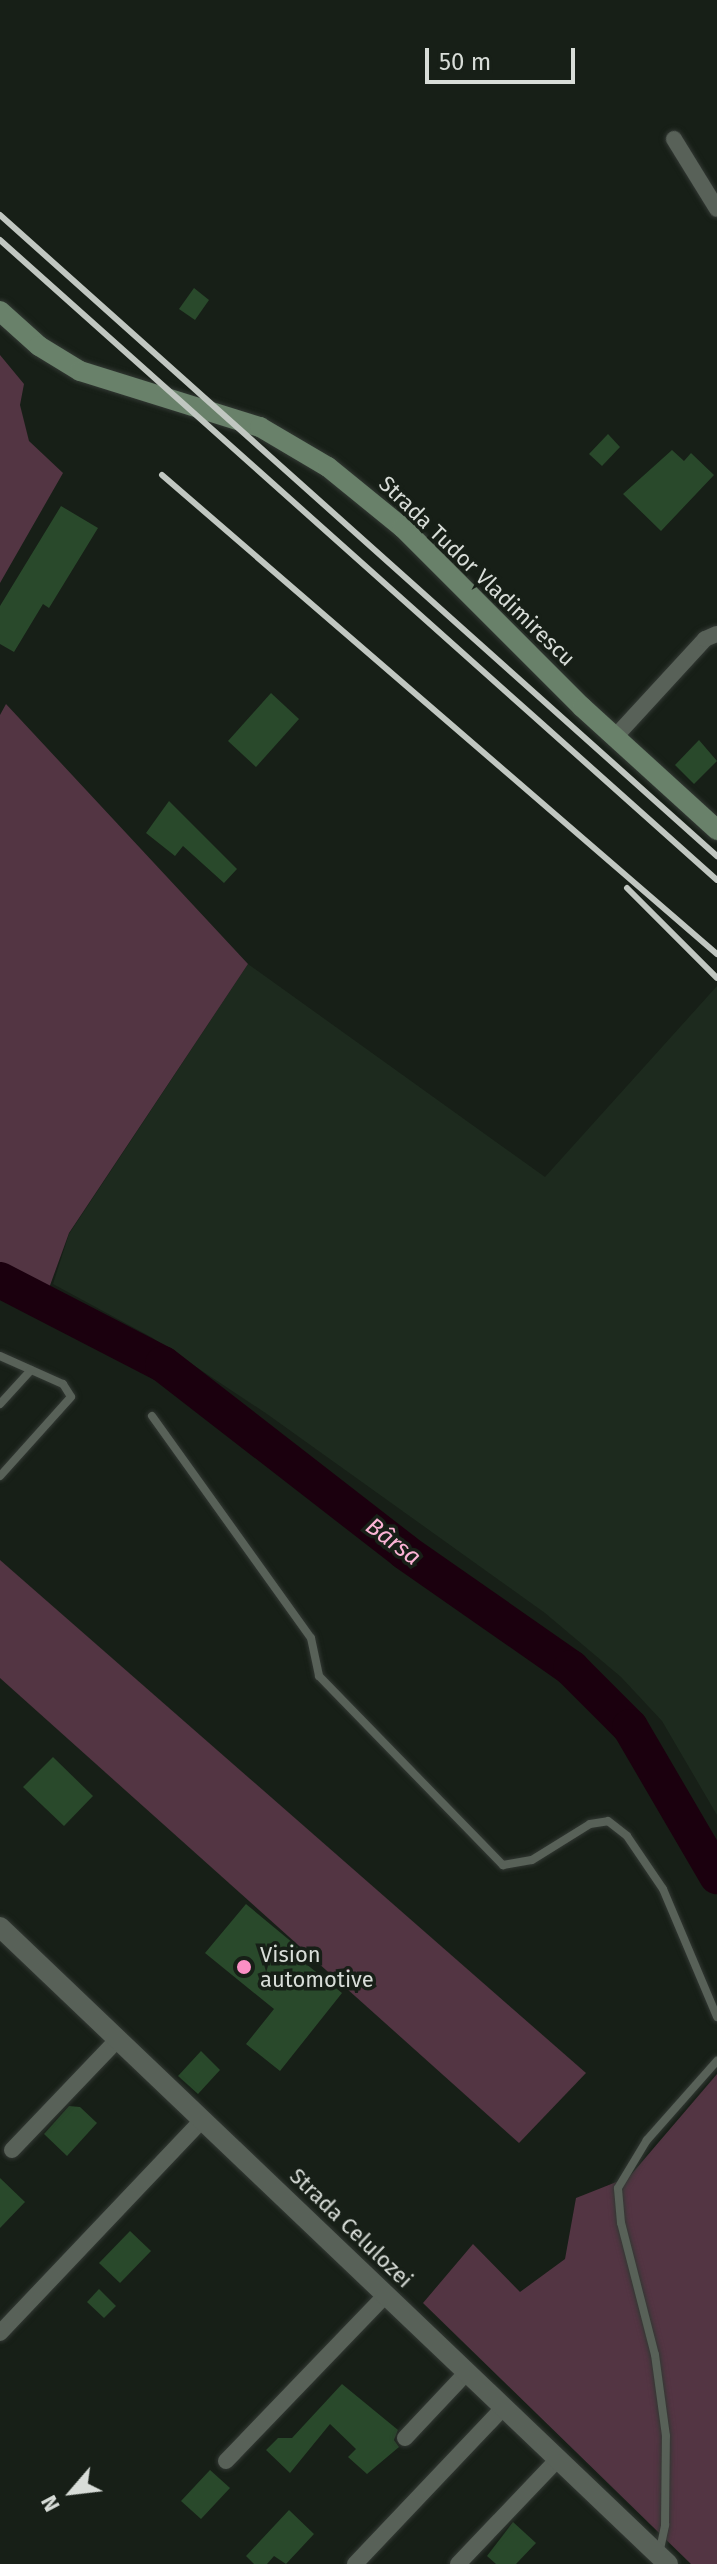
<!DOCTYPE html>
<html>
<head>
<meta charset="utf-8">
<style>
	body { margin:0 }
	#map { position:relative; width:717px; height:2564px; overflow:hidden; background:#171f17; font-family:"Fira Sans",sans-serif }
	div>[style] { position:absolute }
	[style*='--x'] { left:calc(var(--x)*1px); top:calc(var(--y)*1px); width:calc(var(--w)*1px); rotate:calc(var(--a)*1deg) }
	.built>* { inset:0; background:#1d2a1e }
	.green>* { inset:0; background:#533543 }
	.river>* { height:36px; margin:-18px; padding:0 18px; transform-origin:18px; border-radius:18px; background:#1b000e }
	.building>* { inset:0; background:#29492b }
	.roads { filter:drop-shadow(0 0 2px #323833) drop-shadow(0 0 2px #323833) }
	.service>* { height:8px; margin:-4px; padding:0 4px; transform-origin:4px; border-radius:4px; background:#586158 }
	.minor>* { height:16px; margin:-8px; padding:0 8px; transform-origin:8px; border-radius:8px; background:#586158 }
	.tertiary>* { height:20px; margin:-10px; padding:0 10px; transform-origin:10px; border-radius:10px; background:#586158 }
	.secondary>* { height:20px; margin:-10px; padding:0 10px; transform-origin:10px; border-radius:10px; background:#69816a }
	.rail>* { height:6px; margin:-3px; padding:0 3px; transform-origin:3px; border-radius:3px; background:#c1c7c1 }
	.dots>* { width:22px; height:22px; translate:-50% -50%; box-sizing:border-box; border:4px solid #171f17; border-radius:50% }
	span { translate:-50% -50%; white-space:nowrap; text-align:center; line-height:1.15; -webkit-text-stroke:7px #171f17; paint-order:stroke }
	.street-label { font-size:22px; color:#d8ddd8 }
	.poi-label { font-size:22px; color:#d8ddd8 }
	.left { translate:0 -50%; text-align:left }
	.water-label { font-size:24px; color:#fbb3d5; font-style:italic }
	.north { position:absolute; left:32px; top:2452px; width:80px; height:80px; -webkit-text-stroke:6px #171f17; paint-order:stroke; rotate:242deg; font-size:22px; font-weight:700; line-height:32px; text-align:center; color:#d8ddd8 }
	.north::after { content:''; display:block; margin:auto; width:28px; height:36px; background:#d8ddd8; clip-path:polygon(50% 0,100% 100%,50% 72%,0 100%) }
	.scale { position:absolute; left:425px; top:48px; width:150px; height:36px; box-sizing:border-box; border:4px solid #d8ddd8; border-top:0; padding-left:10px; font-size:24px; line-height:28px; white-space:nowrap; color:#d8ddd8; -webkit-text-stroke:6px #171f17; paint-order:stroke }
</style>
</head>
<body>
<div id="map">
	<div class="built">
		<i style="clip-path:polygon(248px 964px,545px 1177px,717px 986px,717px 1815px,662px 1721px,621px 1677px,545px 1613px,267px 1414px,151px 1337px,53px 1284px,69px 1234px)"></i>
	</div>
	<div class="green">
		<i style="clip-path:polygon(0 355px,24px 384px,20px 405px,29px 441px,63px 473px,0 583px)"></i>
		<i style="clip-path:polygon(6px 704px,248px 964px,69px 1233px,40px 1313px,0 1298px,0 715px)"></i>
		<i style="clip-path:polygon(0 1560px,586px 2073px,519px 2143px,0 1678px)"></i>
		<i style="clip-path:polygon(717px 2074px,717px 2564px,691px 2564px,423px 2303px,473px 2244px,520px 2292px,565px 2259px,576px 2198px,629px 2177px)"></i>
	</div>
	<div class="river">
		<i style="--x:0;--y:1280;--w:183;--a:27.3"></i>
		<i style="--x:163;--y:1364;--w:306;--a:37.8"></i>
		<i style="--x:405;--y:1552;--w:203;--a:34.9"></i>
		<i style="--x:571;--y:1668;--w:83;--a:45"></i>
		<i style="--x:630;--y:1727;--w:173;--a:59.7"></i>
	</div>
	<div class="building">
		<i style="clip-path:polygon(194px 288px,209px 300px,195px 320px,179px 309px)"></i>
		<i style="clip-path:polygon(608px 434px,620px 447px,602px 466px,589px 454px)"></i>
		<i style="clip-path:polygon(672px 450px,684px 461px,691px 453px,714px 475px,661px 531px,623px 494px)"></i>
		<i style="clip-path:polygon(61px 506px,98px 528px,49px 608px,43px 604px,14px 652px,0 644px,0 606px)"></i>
		<i style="clip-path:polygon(271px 693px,299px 719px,256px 767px,228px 741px)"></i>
		<i style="clip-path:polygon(699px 740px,717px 761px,694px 784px,675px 765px)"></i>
		<i style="clip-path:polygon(169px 801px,237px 869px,224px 883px,183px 846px,175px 856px,146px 833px)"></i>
		<i style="clip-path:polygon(53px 1757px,93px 1796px,64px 1826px,23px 1787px)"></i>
		<i style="clip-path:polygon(246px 1904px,305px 1953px,300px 1959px,342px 1993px,280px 2071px,246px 2044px,274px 2009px,205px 1953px)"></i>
		<i style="clip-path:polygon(201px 2051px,220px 2070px,198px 2094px,178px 2076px)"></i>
		<i style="clip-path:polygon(69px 2106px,80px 2107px,97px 2123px,67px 2156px,44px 2134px)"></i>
		<i style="clip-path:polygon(0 2178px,25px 2202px,0 2228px)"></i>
		<i style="clip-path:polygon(130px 2231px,151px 2251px,120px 2283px,99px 2263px)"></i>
		<i style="clip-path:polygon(99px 2289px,116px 2306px,104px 2318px,87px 2302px)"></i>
		<i style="clip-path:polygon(342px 2384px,398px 2430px,394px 2440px,399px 2447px,367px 2474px,348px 2457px,356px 2449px,330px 2424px,290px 2473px,266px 2450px,278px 2438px,292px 2438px)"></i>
		<i style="clip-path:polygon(210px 2470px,230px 2488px,201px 2519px,181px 2501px)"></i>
		<i style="clip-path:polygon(289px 2510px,314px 2534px,286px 2564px,274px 2556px,267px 2564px,254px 2564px,246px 2556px)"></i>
		<i style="clip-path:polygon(513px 2522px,536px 2543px,516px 2564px,496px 2564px,487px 2556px)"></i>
	</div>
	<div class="roads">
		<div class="service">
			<i style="--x:0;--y:1356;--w:69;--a:24"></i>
			<i style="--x:63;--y:1384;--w:15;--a:58"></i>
			<i style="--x:71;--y:1397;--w:106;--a:131.9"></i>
			<i style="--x:0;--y:1404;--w:46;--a:-47.6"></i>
			<i style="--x:152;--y:1416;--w:273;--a:54.4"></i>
			<i style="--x:311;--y:1638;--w:39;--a:78"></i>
			<i style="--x:319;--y:1676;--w:264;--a:45.8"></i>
			<i style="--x:503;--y:1865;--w:29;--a:-10"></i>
			<i style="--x:532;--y:1860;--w:68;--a:-31.8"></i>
			<i style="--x:590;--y:1824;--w:18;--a:-9"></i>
			<i style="--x:608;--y:1821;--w:24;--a:38"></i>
			<i style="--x:627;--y:1836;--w:64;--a:55.8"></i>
			<i style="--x:663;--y:1889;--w:139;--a:67.1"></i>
			<i style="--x:659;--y:2554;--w:30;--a:-78"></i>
			<i style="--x:665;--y:2525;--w:89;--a:-89.4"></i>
			<i style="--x:666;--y:2436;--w:82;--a:-97.7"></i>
			<i style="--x:655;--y:2355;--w:136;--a:-104.4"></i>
			<i style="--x:621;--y:2223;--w:35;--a:-95"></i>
			<i style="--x:618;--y:2188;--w:56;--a:-58.9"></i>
			<i style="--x:647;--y:2140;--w:106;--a:-48.5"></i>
		</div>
		<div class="minor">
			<i style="--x:674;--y:139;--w:82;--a:58.4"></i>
			<i style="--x:615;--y:737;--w:133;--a:-47.4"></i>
			<i style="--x:705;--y:639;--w:13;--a:-23"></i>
			<i style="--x:12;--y:2150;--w:153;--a:-46.3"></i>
			<i style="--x:0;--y:2333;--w:294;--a:-46.5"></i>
			<i style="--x:405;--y:2438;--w:91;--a:-46.8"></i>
			<i style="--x:226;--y:2461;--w:231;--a:-46.1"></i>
			<i style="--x:355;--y:2564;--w:216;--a:-46.5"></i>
			<i style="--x:458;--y:2564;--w:145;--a:-46.4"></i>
		</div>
		<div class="tertiary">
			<i style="--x:0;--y:1927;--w:923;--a:43.64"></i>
		</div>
		<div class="secondary">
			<i style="--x:0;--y:311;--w:52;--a:41.9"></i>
			<i style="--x:39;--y:346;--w:48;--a:31.4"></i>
			<i style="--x:80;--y:371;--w:189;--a:17.3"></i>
			<i style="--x:260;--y:427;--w:79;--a:30.5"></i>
			<i style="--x:328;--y:467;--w:97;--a:39.1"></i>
			<i style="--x:403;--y:528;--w:253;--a:45"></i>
			<i style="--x:582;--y:707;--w:183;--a:42.3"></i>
		</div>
	</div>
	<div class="rail">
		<i style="--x:0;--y:215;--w:962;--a:41.8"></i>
		<i style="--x:0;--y:240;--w:961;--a:41.75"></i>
		<i style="--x:162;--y:475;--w:733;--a:40.8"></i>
		<i style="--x:627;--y:888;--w:127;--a:45"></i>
	</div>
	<div class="dots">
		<i style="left:244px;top:1967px;background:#fb8fc5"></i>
	</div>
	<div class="street-label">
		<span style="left:477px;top:571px;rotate:44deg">Strada Tudor Vladimirescu</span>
		<span style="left:351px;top:2228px;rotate:44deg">Strada Celulozei</span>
	</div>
	<div class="poi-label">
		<span class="left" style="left:260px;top:1967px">Vision<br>automotive</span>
	</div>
	<div class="water-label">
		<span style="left:393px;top:1542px;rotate:37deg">Bârsa</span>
	</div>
	<div class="north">N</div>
	<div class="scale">50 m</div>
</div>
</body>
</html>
